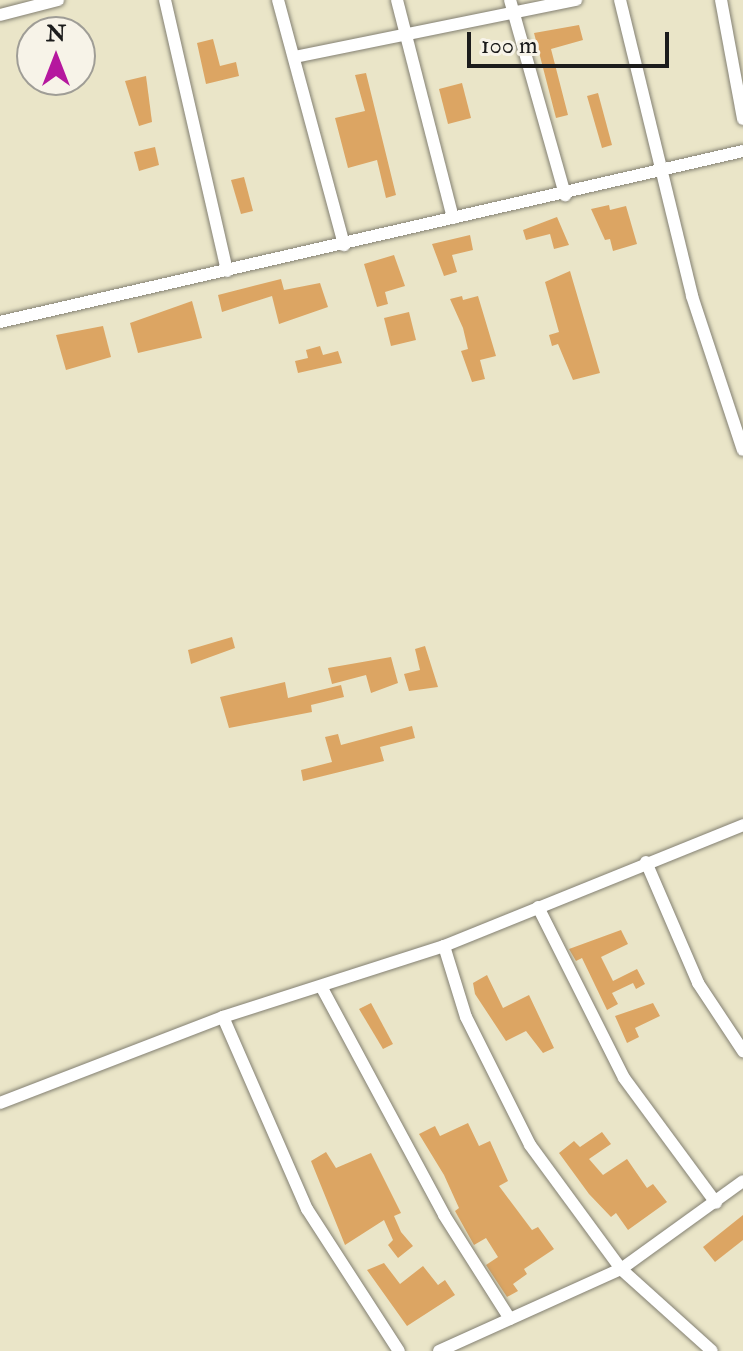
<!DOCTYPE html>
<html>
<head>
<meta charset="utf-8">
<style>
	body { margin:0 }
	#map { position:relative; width:743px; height:1351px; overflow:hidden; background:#eae5c8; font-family:"IM FELL Double Pica",serif }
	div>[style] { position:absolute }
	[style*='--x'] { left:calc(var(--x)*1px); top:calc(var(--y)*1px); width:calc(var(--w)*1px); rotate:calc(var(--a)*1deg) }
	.building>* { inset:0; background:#dca563 }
	.roads { filter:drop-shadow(0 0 2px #838072) drop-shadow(0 0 2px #838072) }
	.street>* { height:12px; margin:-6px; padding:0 6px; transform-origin:6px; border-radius:6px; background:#fff }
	span { translate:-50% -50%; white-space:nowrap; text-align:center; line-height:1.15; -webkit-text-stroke:8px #f7f3e8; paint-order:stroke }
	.north { position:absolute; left:16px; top:16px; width:80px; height:80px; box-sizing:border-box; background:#f7f3e8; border:2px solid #9f9d96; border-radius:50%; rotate:0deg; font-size:22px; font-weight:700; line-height:32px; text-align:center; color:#1c1c1c }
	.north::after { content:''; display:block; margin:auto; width:28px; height:36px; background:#b5179e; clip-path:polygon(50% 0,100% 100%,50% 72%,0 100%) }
	.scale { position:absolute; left:467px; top:32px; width:202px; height:36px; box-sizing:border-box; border:4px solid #1c1c1c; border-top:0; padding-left:10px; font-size:24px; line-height:28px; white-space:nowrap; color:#1c1c1c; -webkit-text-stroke:6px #f7f3e8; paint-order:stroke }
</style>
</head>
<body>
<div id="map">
	<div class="building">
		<i style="clip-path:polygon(579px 25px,583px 40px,551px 49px,568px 115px,556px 118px,534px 33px)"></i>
		<i style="clip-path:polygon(213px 39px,220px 66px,236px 62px,239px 76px,206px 84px,197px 43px)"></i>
		<i style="clip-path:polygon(366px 73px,396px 195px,386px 198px,377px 160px,348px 168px,335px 118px,365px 111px,355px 75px)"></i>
		<i style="clip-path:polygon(146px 76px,152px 122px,139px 126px,125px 81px)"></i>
		<i style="clip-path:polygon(462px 83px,471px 118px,448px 124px,439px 89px)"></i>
		<i style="clip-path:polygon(598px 93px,612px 145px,602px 148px,587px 96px)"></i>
		<i style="clip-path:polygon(155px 147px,159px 165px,139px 171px,134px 152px)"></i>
		<i style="clip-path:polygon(244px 177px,253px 211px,241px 214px,231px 180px)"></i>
		<i style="clip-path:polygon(609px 205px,610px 210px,626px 206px,637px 244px,613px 251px,610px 239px,605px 240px,591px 209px)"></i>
		<i style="clip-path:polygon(557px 217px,569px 245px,554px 249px,550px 234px,526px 240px,523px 230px)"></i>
		<i style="clip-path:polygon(470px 235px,473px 250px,452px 255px,457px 272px,444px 276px,432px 244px)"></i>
		<i style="clip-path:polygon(394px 255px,405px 286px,385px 292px,388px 304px,377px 307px,364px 264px)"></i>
		<i style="clip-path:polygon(570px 271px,600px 373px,573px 380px,558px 344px,552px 346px,549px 335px,559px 332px,545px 282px)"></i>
		<i style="clip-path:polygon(281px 279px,284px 290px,320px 283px,328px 307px,279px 324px,272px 296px,222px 312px,218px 295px)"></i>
		<i style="clip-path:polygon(462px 296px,463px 300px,478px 296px,496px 356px,480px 360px,485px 379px,472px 382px,461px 351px,468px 349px,463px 328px,450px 299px)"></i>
		<i style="clip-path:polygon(192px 301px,202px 338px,138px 353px,130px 323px)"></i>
		<i style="clip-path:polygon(409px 312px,416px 340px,391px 346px,384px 318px)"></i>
		<i style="clip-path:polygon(103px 326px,111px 357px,66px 370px,56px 335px)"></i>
		<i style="clip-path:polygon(320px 346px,323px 355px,338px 351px,342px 363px,298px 373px,295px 361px,308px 358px,306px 350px)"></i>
		<i style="clip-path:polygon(232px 637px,235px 648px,191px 664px,188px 650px)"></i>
		<i style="clip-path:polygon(425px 646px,438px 687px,409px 691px,404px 674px,420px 670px,415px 649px)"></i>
		<i style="clip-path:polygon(391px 657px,398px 683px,371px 693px,366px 675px,332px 684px,328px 668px)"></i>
		<i style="clip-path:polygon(285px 682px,288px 698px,341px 685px,344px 697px,311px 705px,312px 712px,229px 728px,220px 697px)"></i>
		<i style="clip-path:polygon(412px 726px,415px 738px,380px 747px,384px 761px,303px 781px,301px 770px,332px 762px,325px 737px,338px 734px,341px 745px)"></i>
		<i style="clip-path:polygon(621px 930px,628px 944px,601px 957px,613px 981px,637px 969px,645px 984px,636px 989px,633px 983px,612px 993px,618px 1004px,607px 1010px,582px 958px,576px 961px,569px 949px)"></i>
		<i style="clip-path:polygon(487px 975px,503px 1008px,529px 995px,554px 1048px,543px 1053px,526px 1031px,506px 1041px,475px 994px,473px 983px)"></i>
		<i style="clip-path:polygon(371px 1003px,393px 1044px,383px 1049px,359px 1009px)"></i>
		<i style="clip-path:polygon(653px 1003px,660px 1016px,635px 1028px,639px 1037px,627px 1043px,615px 1016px)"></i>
		<i style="clip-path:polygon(468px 1123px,479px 1146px,490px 1141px,508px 1181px,499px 1186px,532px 1230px,538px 1227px,554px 1249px,524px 1269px,527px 1274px,513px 1284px,518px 1291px,507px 1297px,486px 1265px,498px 1257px,486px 1238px,474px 1245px,455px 1211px,459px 1208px,444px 1175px,419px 1134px,435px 1126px,440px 1136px)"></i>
		<i style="clip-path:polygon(602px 1132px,611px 1144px,589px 1159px,603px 1175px,627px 1159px,647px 1188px,653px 1184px,667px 1202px,628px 1230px,616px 1213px,611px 1217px,589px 1194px,559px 1153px,574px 1141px,580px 1147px)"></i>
		<i style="clip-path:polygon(326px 1152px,336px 1168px,371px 1153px,401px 1213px,394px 1216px,401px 1232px,413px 1246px,398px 1258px,388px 1245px,393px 1240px,384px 1220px,345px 1245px,311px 1161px)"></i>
		<i style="clip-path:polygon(743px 1215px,743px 1240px,715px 1262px,703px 1247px)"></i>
		<i style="clip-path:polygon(384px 1263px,400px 1284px,423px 1266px,438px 1285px,445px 1280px,455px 1295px,407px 1326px,367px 1270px)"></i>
	</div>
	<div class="roads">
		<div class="street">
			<i style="--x:165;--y:0;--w:278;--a:77.1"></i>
			<i style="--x:278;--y:0;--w:254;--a:74.9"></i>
			<i style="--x:397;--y:0;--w:225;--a:75.6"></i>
			<i style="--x:510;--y:0;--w:203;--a:74.2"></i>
			<i style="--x:620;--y:0;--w:305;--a:76.3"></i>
			<i style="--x:692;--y:296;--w:162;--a:71.7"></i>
			<i style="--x:721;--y:0;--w:121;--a:79.5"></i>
			<i style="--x:0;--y:15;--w:60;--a:-14.5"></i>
			<i style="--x:295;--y:57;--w:287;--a:-11.5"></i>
			<i style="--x:0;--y:322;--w:762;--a:-12.96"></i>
			<i style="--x:646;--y:862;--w:132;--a:66.7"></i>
			<i style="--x:698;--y:983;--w:82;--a:56.5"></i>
			<i style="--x:538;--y:907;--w:191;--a:63.3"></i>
			<i style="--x:624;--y:1078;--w:155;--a:53.6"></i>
			<i style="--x:444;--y:946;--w:74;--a:72.8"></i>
			<i style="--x:466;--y:1017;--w:143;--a:63.4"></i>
			<i style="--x:530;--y:1145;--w:154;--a:53.7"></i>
			<i style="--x:621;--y:1269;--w:122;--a:42"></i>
			<i style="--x:322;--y:988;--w:258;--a:61.7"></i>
			<i style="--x:444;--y:1215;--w:123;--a:57.6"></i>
			<i style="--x:223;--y:1017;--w:210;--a:66.4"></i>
			<i style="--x:307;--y:1209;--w:169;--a:57.1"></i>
			<i style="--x:0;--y:1103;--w:239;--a:-21.1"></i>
			<i style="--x:223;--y:1017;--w:232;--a:-17.8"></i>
			<i style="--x:444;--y:946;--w:323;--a:-22"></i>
			<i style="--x:439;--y:1351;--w:200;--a:-24.3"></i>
			<i style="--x:621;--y:1269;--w:150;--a:-35.8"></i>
		</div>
	</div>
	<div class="north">N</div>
	<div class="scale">100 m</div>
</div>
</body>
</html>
